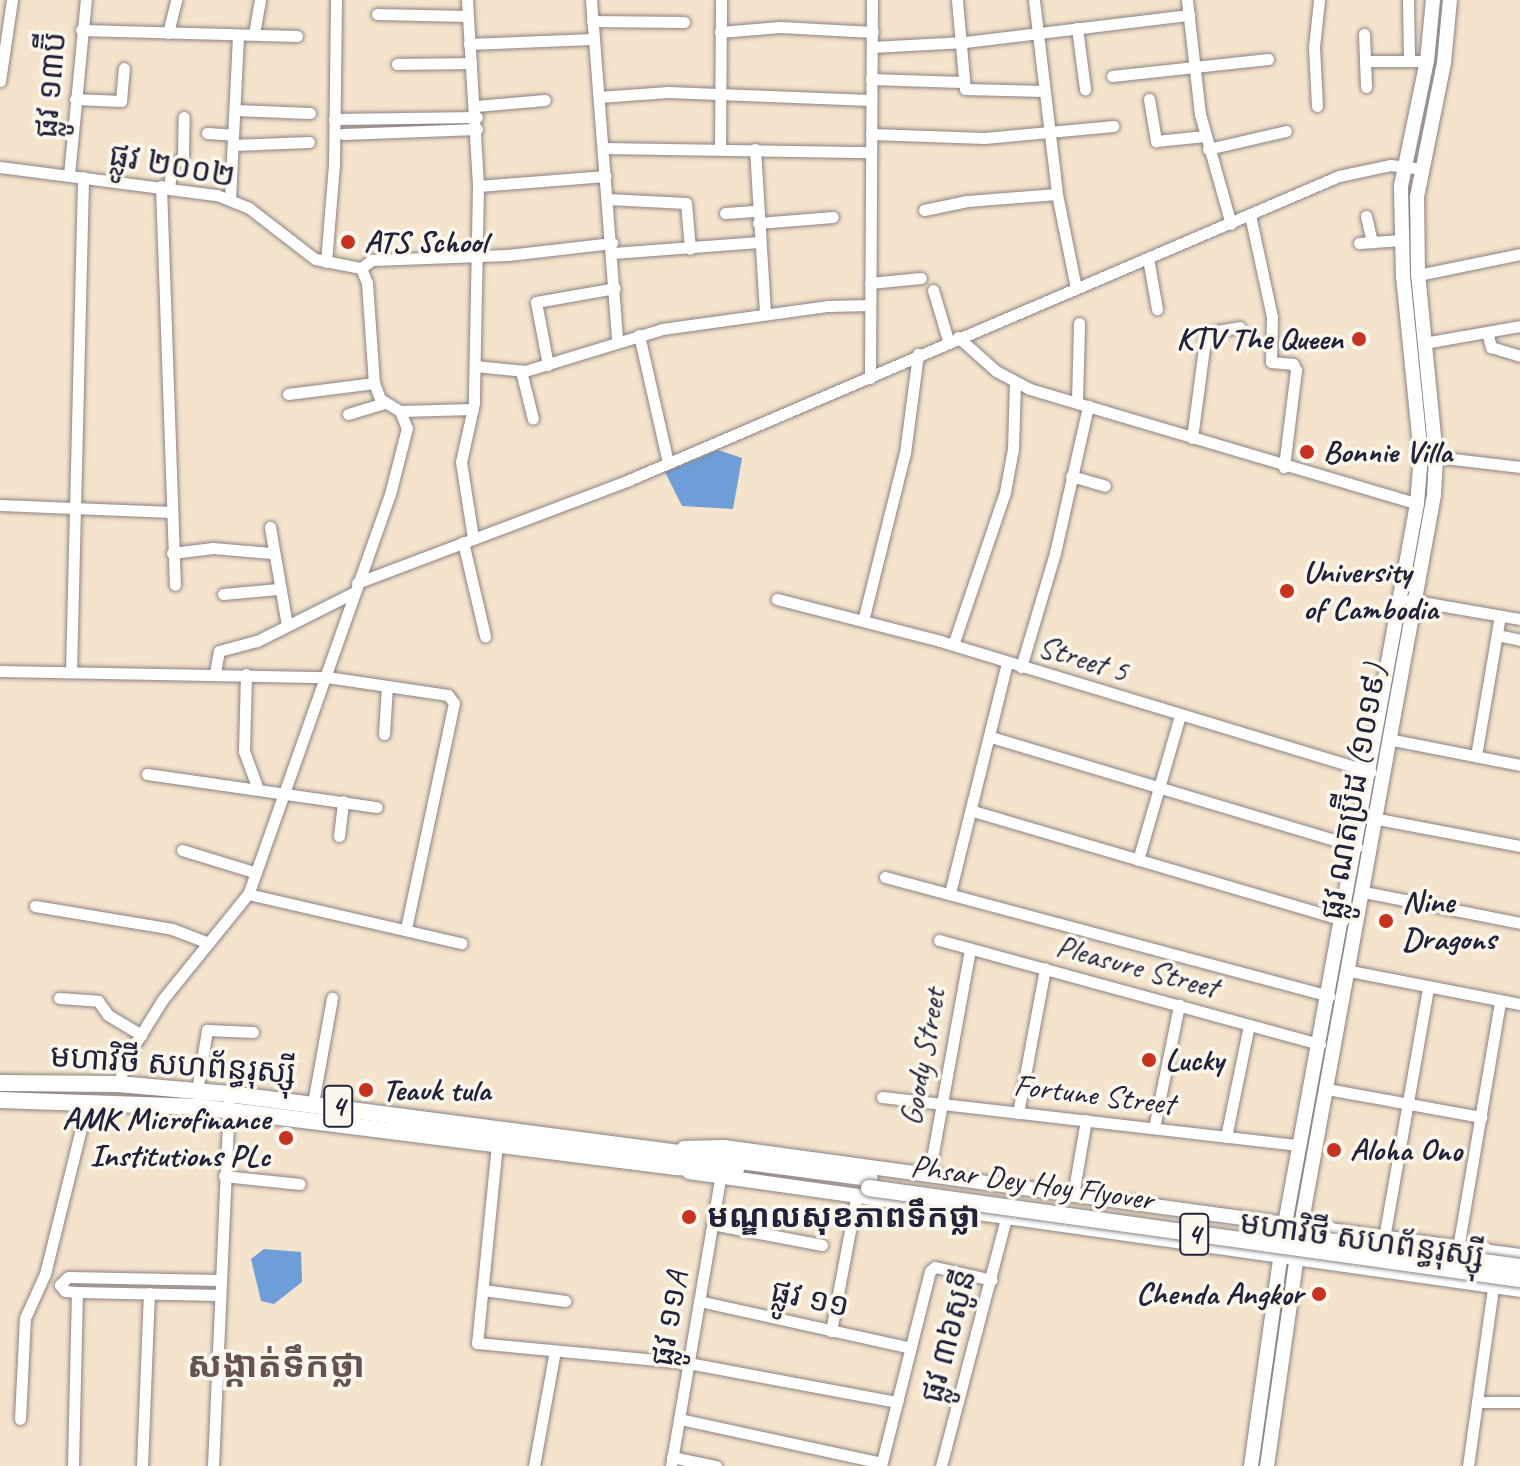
<!DOCTYPE html>
<html>
<head>
<meta charset="utf-8">
<style>
	body { margin:0 }
	#map { position:relative; width:1520px; height:1466px; overflow:hidden; background:#f5e4cc; font-family:Caveat,"Noto Sans Khmer",sans-serif }
	div>[style] { position:absolute }
	[style*='--x'] { left:calc(var(--x)*1px); top:calc(var(--y)*1px); width:calc(var(--w)*1px); rotate:calc(var(--a)*1deg) }
	.water>* { inset:0; background:#6e9ed7 }
	.roads { filter:drop-shadow(0 0 2px #8c8384) drop-shadow(0 0 2px #8c8384) }
	.minor>* { height:11px; margin:-5.5px; padding:0 5.5px; transform-origin:5.5px; border-radius:5.5px; background:#fff }
	.major>* { height:14px; margin:-7px; padding:0 7px; transform-origin:7px; border-radius:7px; background:#fff }
	.highway>* { height:16px; margin:-8px; padding:0 8px; transform-origin:8px; border-radius:8px; background:#fff }
	.bridges { filter:drop-shadow(0 0 2px #8c8384) drop-shadow(0 0 2px #8c8384) }
	.highway-bridge>* { height:16px; margin:-8px; padding:0 8px; transform-origin:8px; border-radius:8px; background:#fff }
	.dots>* { width:22px; height:22px; translate:-50% -50%; box-sizing:border-box; border:4px solid #fbf7ec; border-radius:50% }
	span { translate:-50% -50%; white-space:nowrap; text-align:center; line-height:1.15; -webkit-text-stroke:7px #fbf7ec; paint-order:stroke }
	.shield-label span { padding:2px 6px; background:#fbf7ec; border:2px solid; border-radius:6px; -webkit-text-stroke-width:0 }
	.shield-label { font-size:30px; color:#22223b; font-weight:700 }
	.street-label { font-size:32px; color:#22223b }
	.poi-label { font-size:32px; color:#22223b; font-weight:700 }
	.left { translate:0 -50%; text-align:left }
	.right { translate:-100% -50%; text-align:right }
	.quarter-label { font-size:36px; color:#665250; font-weight:700 }
</style>
</head>
<body>
<div id="map">
	<div class="water">
		<i style="clip-path:polygon(718px 450px,742px 458px,733px 509px,682px 506px,665px 472px)"></i>
		<i style="clip-path:polygon(264px 1249px,301px 1252px,302px 1282px,274px 1304px,261px 1301px,251px 1259px)"></i>
	</div>
	<div class="roads">
		<div class="minor">
			<i style="--x:467;--y:0;--w:186;--a:86.6"></i>
			<i style="--x:478;--y:186;--w:217;--a:91.1"></i>
			<i style="--x:474;--y:403;--w:60;--a:102.4"></i>
			<i style="--x:461;--y:462;--w:77;--a:81"></i>
			<i style="--x:591;--y:0;--w:340;--a:85.6"></i>
			<i style="--x:957;--y:0;--w:89;--a:84.9"></i>
			<i style="--x:965;--y:89;--w:79;--a:1.5"></i>
			<i style="--x:1034;--y:0;--w:195;--a:83.2"></i>
			<i style="--x:1057;--y:194;--w:96;--a:78.6"></i>
			<i style="--x:1187;--y:0;--w:115;--a:83.5"></i>
			<i style="--x:1200;--y:114;--w:114;--a:74.3"></i>
			<i style="--x:1408;--y:0;--w:59;--a:89"></i>
			<i style="--x:377;--y:14;--w:90;--a:1.3"></i>
			<i style="--x:592;--y:21;--w:92;--a:0.6"></i>
			<i style="--x:1077;--y:28;--w:62;--a:82.5"></i>
			<i style="--x:81;--y:30;--w:216;--a:1.6"></i>
			<i style="--x:720;--y:32;--w:60;--a:-4.8"></i>
			<i style="--x:780;--y:27;--w:93;--a:3.1"></i>
			<i style="--x:168;--y:33;--w:34;--a:-76"></i>
			<i style="--x:254;--y:34;--w:35;--a:-80"></i>
			<i style="--x:1364;--y:34;--w:53;--a:87.8"></i>
			<i style="--x:469;--y:44;--w:125;--a:-2.3"></i>
			<i style="--x:872;--y:47;--w:93;--a:-3.1"></i>
			<i style="--x:965;--y:42;--w:226;--a:-6.9"></i>
			<i style="--x:1365;--y:61;--w:62;--a:0"></i>
			<i style="--x:397;--y:64;--w:74;--a:-0.8"></i>
			<i style="--x:1112;--y:76;--w:157;--a:-6.2"></i>
			<i style="--x:871;--y:79;--w:91;--a:1.9"></i>
			<i style="--x:0;--y:81;--w:82;--a:-81.6"></i>
			<i style="--x:599;--y:97;--w:69;--a:-4.1"></i>
			<i style="--x:668;--y:92;--w:202;--a:2.3"></i>
			<i style="--x:75;--y:99;--w:46;--a:2.5"></i>
			<i style="--x:121;--y:101;--w:33;--a:-85"></i>
			<i style="--x:1149;--y:99;--w:43;--a:80.5"></i>
			<i style="--x:1156;--y:141;--w:49;--a:-5.8"></i>
			<i style="--x:476;--y:106;--w:69;--a:-5"></i>
			<i style="--x:1317;--y:106;--w:59;--a:-92.9"></i>
			<i style="--x:1314;--y:47;--w:47;--a:-83.9"></i>
			<i style="--x:235;--y:110;--w:75;--a:2.3"></i>
			<i style="--x:334;--y:119;--w:143;--a:-0.8"></i>
			<i style="--x:207;--y:133;--w:26;--a:4"></i>
			<i style="--x:343;--y:134;--w:134;--a:-2.1"></i>
			<i style="--x:871;--y:134;--w:113;--a:2"></i>
			<i style="--x:984;--y:138;--w:130;--a:-5.3"></i>
			<i style="--x:233;--y:145;--w:76;--a:-2.3"></i>
			<i style="--x:603;--y:148;--w:268;--a:0.9"></i>
			<i style="--x:720;--y:149;--w:149;--a:-89.6"></i>
			<i style="--x:755;--y:149;--w:165;--a:86.5"></i>
			<i style="--x:1208;--y:149;--w:80;--a:-13"></i>
			<i style="--x:0;--y:167;--w:219;--a:7.4"></i>
			<i style="--x:217;--y:195;--w:35;--a:22"></i>
			<i style="--x:249;--y:208;--w:83;--a:37.7"></i>
			<i style="--x:315;--y:259;--w:47;--a:11.1"></i>
			<i style="--x:361;--y:268;--w:16;--a:68"></i>
			<i style="--x:367;--y:283;--w:100;--a:86"></i>
			<i style="--x:374;--y:383;--w:17;--a:69"></i>
			<i style="--x:380;--y:399;--w:23;--a:31"></i>
			<i style="--x:400;--y:411;--w:18;--a:68"></i>
			<i style="--x:407;--y:428;--w:68;--a:104.4"></i>
			<i style="--x:390;--y:494;--w:424;--a:109.5"></i>
			<i style="--x:248;--y:894;--w:135;--a:129"></i>
			<i style="--x:163;--y:999;--w:62;--a:121.9"></i>
			<i style="--x:130;--y:1052;--w:34;--a:111"></i>
			<i style="--x:69;--y:175;--w:176;--a:-84.5"></i>
			<i style="--x:161;--y:186;--w:399;--a:88"></i>
			<i style="--x:478;--y:186;--w:128;--a:-4.5"></i>
			<i style="--x:169;--y:187;--w:21;--a:-82"></i>
			<i style="--x:172;--y:166;--w:15;--a:-42"></i>
			<i style="--x:183;--y:156;--w:39;--a:-89"></i>
			<i style="--x:230;--y:199;--w:164;--a:-87.2"></i>
			<i style="--x:608;--y:199;--w:78;--a:2.9"></i>
			<i style="--x:686;--y:203;--w:46;--a:85"></i>
			<i style="--x:924;--y:210;--w:44;--a:-11.8"></i>
			<i style="--x:967;--y:201;--w:90;--a:-4.4"></i>
			<i style="--x:725;--y:213;--w:32;--a:-4"></i>
			<i style="--x:1250;--y:215;--w:104;--a:77.8"></i>
			<i style="--x:1272;--y:317;--w:45;--a:91.3"></i>
			<i style="--x:1271;--y:362;--w:22;--a:5"></i>
			<i style="--x:1293;--y:364;--w:7;--a:63"></i>
			<i style="--x:1296;--y:370;--w:98;--a:97.1"></i>
			<i style="--x:1366;--y:216;--w:27;--a:77"></i>
			<i style="--x:758;--y:223;--w:75;--a:-4.6"></i>
			<i style="--x:1359;--y:243;--w:42;--a:-4.1"></i>
			<i style="--x:613;--y:253;--w:146;--a:-4.3"></i>
			<i style="--x:1148;--y:258;--w:52;--a:80"></i>
			<i style="--x:326;--y:262;--w:97;--a:-85.3"></i>
			<i style="--x:334;--y:165;--w:165;--a:-89.3"></i>
			<i style="--x:361;--y:268;--w:14;--a:-36"></i>
			<i style="--x:372;--y:260;--w:136;--a:-2.1"></i>
			<i style="--x:508;--y:255;--w:105;--a:-6.6"></i>
			<i style="--x:1418;--y:275;--w:104;--a:-11.6"></i>
			<i style="--x:870;--y:283;--w:51;--a:-5.6"></i>
			<i style="--x:933;--y:290;--w:52;--a:73.3"></i>
			<i style="--x:1487;--y:332;--w:16;--a:75"></i>
			<i style="--x:1491;--y:347;--w:30;--a:17"></i>
			<i style="--x:639;--y:335;--w:131;--a:77.2"></i>
			<i style="--x:958;--y:337;--w:51;--a:41.8"></i>
			<i style="--x:996;--y:371;--w:38;--a:28"></i>
			<i style="--x:1030;--y:389;--w:404;--a:16.5"></i>
			<i style="--x:1424;--y:343;--w:97;--a:-10"></i>
			<i style="--x:548;--y:365;--w:64;--a:-100.8"></i>
			<i style="--x:536;--y:302;--w:80;--a:-10"></i>
			<i style="--x:475;--y:366;--w:50;--a:5.7"></i>
			<i style="--x:525;--y:371;--w:143;--a:-17"></i>
			<i style="--x:662;--y:329;--w:168;--a:-7.9"></i>
			<i style="--x:828;--y:306;--w:42;--a:-1.4"></i>
			<i style="--x:521;--y:371;--w:49;--a:76"></i>
			<i style="--x:870;--y:378;--w:378;--a:-89.7"></i>
			<i style="--x:288;--y:394;--w:87;--a:-7.3"></i>
			<i style="--x:1077;--y:402;--w:79;--a:-88.5"></i>
			<i style="--x:400;--y:411;--w:73;--a:-1.6"></i>
			<i style="--x:348;--y:414;--w:38;--a:-17"></i>
			<i style="--x:1192;--y:438;--w:106;--a:-82.4"></i>
			<i style="--x:1206;--y:333;--w:34;--a:-10"></i>
			<i style="--x:1436;--y:457;--w:85;--a:6.8"></i>
			<i style="--x:1071;--y:476;--w:35;--a:16"></i>
			<i style="--x:0;--y:505;--w:172;--a:2.3"></i>
			<i style="--x:270;--y:527;--w:99;--a:80.2"></i>
			<i style="--x:463;--y:542;--w:97;--a:76.8"></i>
			<i style="--x:172;--y:553;--w:41;--a:-7"></i>
			<i style="--x:213;--y:548;--w:58;--a:4.9"></i>
			<i style="--x:357;--y:583;--w:291;--a:-20.7"></i>
			<i style="--x:629;--y:480;--w:772;--a:-23.18"></i>
			<i style="--x:1339;--y:176;--w:52;--a:-12.2"></i>
			<i style="--x:1390;--y:165;--w:31;--a:7"></i>
			<i style="--x:223;--y:594;--w:55;--a:-5.2"></i>
			<i style="--x:777;--y:599;--w:168;--a:14.4"></i>
			<i style="--x:940;--y:641;--w:450;--a:16.9"></i>
			<i style="--x:1410;--y:600;--w:112;--a:9.8"></i>
			<i style="--x:863;--y:621;--w:173;--a:-76"></i>
			<i style="--x:905;--y:453;--w:100;--a:-82.5"></i>
			<i style="--x:1497;--y:635;--w:24;--a:12"></i>
			<i style="--x:953;--y:645;--w:162;--a:-71.2"></i>
			<i style="--x:1005;--y:492;--w:44;--a:-79.5"></i>
			<i style="--x:1013;--y:449;--w:66;--a:-88.3"></i>
			<i style="--x:1021;--y:667;--w:119;--a:-73.4"></i>
			<i style="--x:1055;--y:553;--w:151;--a:-77.3"></i>
			<i style="--x:0;--y:671;--w:327;--a:1.1"></i>
			<i style="--x:327;--y:677;--w:122;--a:8.5"></i>
			<i style="--x:448;--y:695;--w:10;--a:53"></i>
			<i style="--x:454;--y:703;--w:230;--a:102"></i>
			<i style="--x:71;--y:672;--w:495;--a:-88.6"></i>
			<i style="--x:215;--y:673;--w:22;--a:-80"></i>
			<i style="--x:219;--y:651;--w:39;--a:-15"></i>
			<i style="--x:257;--y:641;--w:107;--a:-26.6"></i>
			<i style="--x:246;--y:674;--w:77;--a:91.5"></i>
			<i style="--x:244;--y:751;--w:38;--a:70"></i>
			<i style="--x:384;--y:734;--w:48;--a:-86.4"></i>
			<i style="--x:991;--y:737;--w:382;--a:16.7"></i>
			<i style="--x:1393;--y:740;--w:129;--a:11.1"></i>
			<i style="--x:1476;--y:756;--w:137;--a:-80.3"></i>
			<i style="--x:147;--y:774;--w:232;--a:8.2"></i>
			<i style="--x:973;--y:811;--w:386;--a:16.4"></i>
			<i style="--x:1378;--y:819;--w:145;--a:10.8"></i>
			<i style="--x:339;--y:836;--w:35;--a:-83"></i>
			<i style="--x:182;--y:850;--w:75;--a:17"></i>
			<i style="--x:1138;--y:860;--w:151;--a:-73.8"></i>
			<i style="--x:885;--y:877;--w:460;--a:15"></i>
			<i style="--x:1364;--y:892;--w:159;--a:11.2"></i>
			<i style="--x:950;--y:893;--w:238;--a:-76.1"></i>
			<i style="--x:248;--y:894;--w:219;--a:13"></i>
			<i style="--x:35;--y:906;--w:139;--a:9.5"></i>
			<i style="--x:172;--y:929;--w:39;--a:21"></i>
			<i style="--x:939;--y:940;--w:395;--a:15.3"></i>
			<i style="--x:1350;--y:971;--w:173;--a:11"></i>
			<i style="--x:59;--y:998;--w:39;--a:4"></i>
			<i style="--x:98;--y:1001;--w:17;--a:54"></i>
			<i style="--x:108;--y:1015;--w:39;--a:31"></i>
			<i style="--x:1327;--y:1089;--w:157;--a:10.3"></i>
			<i style="--x:197;--y:1091;--w:62;--a:-80.7"></i>
			<i style="--x:207;--y:1030;--w:46;--a:2.5"></i>
			<i style="--x:882;--y:1097;--w:421;--a:6.6"></i>
			<i style="--x:313;--y:1103;--w:107;--a:-79.7"></i>
			<i style="--x:1018;--y:1113;--w:147;--a:-79.4"></i>
			<i style="--x:1154;--y:1128;--w:126;--a:-78.5"></i>
			<i style="--x:1226;--y:1137;--w:114;--a:-78.4"></i>
			<i style="--x:497;--y:1144;--w:200;--a:95.7"></i>
			<i style="--x:477;--y:1343;--w:212;--a:5.4"></i>
			<i style="--x:688;--y:1363;--w:213;--a:10.6"></i>
			<i style="--x:929;--y:1175;--w:230;--a:-79.7"></i>
			<i style="--x:224;--y:1176;--w:76;--a:6"></i>
			<i style="--x:1073;--y:1195;--w:76;--a:-80.2"></i>
			<i style="--x:712;--y:1224;--w:112;--a:10.8"></i>
			<i style="--x:1384;--y:1238;--w:254;--a:-80"></i>
			<i style="--x:1458;--y:1248;--w:250;--a:-80.3"></i>
			<i style="--x:483;--y:1290;--w:83;--a:7.6"></i>
			<i style="--x:219;--y:1295;--w:142;--a:-178.8"></i>
			<i style="--x:77;--y:1292;--w:12;--a:-175"></i>
			<i style="--x:65;--y:1291;--w:8;--a:-130"></i>
			<i style="--x:60;--y:1285;--w:11;--a:-45"></i>
			<i style="--x:68;--y:1277;--w:152;--a:1.1"></i>
			<i style="--x:699;--y:1301;--w:217;--a:12.5"></i>
			<i style="--x:831;--y:1331;--w:134;--a:-79.3"></i>
			<i style="--x:1477;--y:1402;--w:43;--a:0"></i>
			<i style="--x:20;--y:1419;--w:101;--a:-87.2"></i>
			<i style="--x:25;--y:1318;--w:48;--a:-65.6"></i>
			<i style="--x:45;--y:1274;--w:179;--a:-76.1"></i>
			<i style="--x:680;--y:1419;--w:206;--a:12.3"></i>
			<i style="--x:672;--y:1457;--w:45;--a:11.6"></i>
			<i style="--x:73;--y:1466;--w:174;--a:-88.7"></i>
			<i style="--x:142;--y:1466;--w:173;--a:-87.7"></i>
			<i style="--x:213;--y:1466;--w:372;--a:-87.5"></i>
			<i style="--x:534;--y:1466;--w:117;--a:-79.7"></i>
			<i style="--x:671;--y:1466;--w:290;--a:-80.3"></i>
			<i style="--x:881;--y:1466;--w:201;--a:-75.9"></i>
			<i style="--x:930;--y:1271;--w:6;--a:-39"></i>
			<i style="--x:935;--y:1267;--w:58;--a:12.8"></i>
			<i style="--x:941;--y:1466;--w:255;--a:-75.3"></i>
			<i style="--x:1468;--y:1466;--w:181;--a:-82"></i>
		</div>
		<div class="major">
			<i style="--x:684;--y:1148;--w:40;--a:-1.4"></i>
			<i style="--x:724;--y:1147;--w:803;--a:7.8"></i>
			<i style="--x:689;--y:1172;--w:839;--a:8.08"></i>
			<i style="--x:1251;--y:1466;--w:244;--a:-82"></i>
			<i style="--x:1285;--y:1224;--w:732;--a:-79.61"></i>
			<i style="--x:1417;--y:504;--w:48;--a:-85.2"></i>
			<i style="--x:1421;--y:456;--w:180;--a:-95.7"></i>
			<i style="--x:1403;--y:277;--w:91;--a:-91.3"></i>
			<i style="--x:1401;--y:186;--w:128;--a:-78.3"></i>
			<i style="--x:1427;--y:61;--w:61;--a:-84.4"></i>
			<i style="--x:1267;--y:1466;--w:242;--a:-81.9"></i>
			<i style="--x:1301;--y:1226;--w:743;--a:-79.69"></i>
			<i style="--x:1434;--y:495;--w:38;--a:-87"></i>
			<i style="--x:1436;--y:457;--w:183;--a:-95.6"></i>
			<i style="--x:1418;--y:275;--w:78;--a:-90.7"></i>
			<i style="--x:1417;--y:197;--w:137;--a:-78.6"></i>
			<i style="--x:1444;--y:63;--w:63;--a:-84.6"></i>
		</div>
		<div class="highway">
			<i style="--x:0;--y:1083;--w:118;--a:0.5"></i>
			<i style="--x:118;--y:1084;--w:111;--a:5.1"></i>
			<i style="--x:229;--y:1094;--w:646;--a:7.47"></i>
			<i style="--x:0;--y:1100;--w:200;--a:2"></i>
			<i style="--x:200;--y:1107;--w:478;--a:7.2"></i>
			<i style="--x:674;--y:1167;--w:62;--a:2.8"></i>
		</div>
	</div>
	<div class="bridges">
		<div class="highway-bridge">
			<i style="--x:869;--y:1188;--w:657;--a:7.96"></i>
			<i style="--x:1268;--y:1233;--w:254;--a:7.7"></i>
		</div>
	</div>
	<div class="dots">
		<i style="left:348px;top:242px;background:#c8321e"></i>
		<i style="left:1359px;top:339px;background:#c8321e"></i>
		<i style="left:1307px;top:452px;background:#c8321e"></i>
		<i style="left:1287px;top:591px;background:#c8321e"></i>
		<i style="left:1386px;top:921px;background:#c8321e"></i>
		<i style="left:1149px;top:1060px;background:#c8321e"></i>
		<i style="left:366px;top:1090px;background:#c8321e"></i>
		<i style="left:286px;top:1138px;background:#c8321e"></i>
		<i style="left:1334px;top:1150px;background:#c8321e"></i>
		<i style="left:689px;top:1217px;background:#c8321e"></i>
		<i style="left:1319px;top:1294px;background:#c8321e"></i>
	</div>
	<div class="shield-label">
		<span style="left:338px;top:1106px">4</span>
		<span style="left:1194px;top:1234px">4</span>
	</div>
	<div class="street-label">
		<span style="left:51px;top:85px;rotate:-85deg">ផ្លូវ ១៣ប៊ី</span>
		<span style="left:172px;top:166px;rotate:10deg">ផ្លូវ ២០០២</span>
		<span style="left:1083px;top:659px;rotate:17deg">Street 5</span>
		<span style="left:1354px;top:792px;rotate:-80deg">ផ្លូវ ណតប្រ៊ីដ (១០១៩)</span>
		<span style="left:1137px;top:967px;rotate:15deg">Pleasure Street</span>
		<span style="left:923px;top:1057px;rotate:-80deg">Goody Street</span>
		<span style="left:173px;top:1065px;rotate:4deg">មហាវិថី សហព័ន្ធរុស្ស៊ី</span>
		<span style="left:1094px;top:1095px;rotate:7deg">Fortune Street</span>
		<span style="left:1032px;top:1183px;rotate:8deg">Phsar Dey Hoy Flyover</span>
		<span style="left:1362px;top:1240px;rotate:8deg">មហាវិថី សហព័ន្ធរុស្ស៊ី</span>
		<span style="left:810px;top:1299px;rotate:12deg">ផ្លូវ ១១</span>
		<span style="left:670px;top:1319px;rotate:-80deg">ផ្លូវ ១១A</span>
		<span style="left:949px;top:1336px;rotate:-75deg">ផ្លូវ ៣៦សូនី</span>
	</div>
	<div class="poi-label">
		<span class="left" style="left:364px;top:242px">ATS School</span>
		<span class="right" style="left:1343px;top:339px">KTV The Queen</span>
		<span class="left" style="left:1323px;top:452px">Bonnie Villa</span>
		<span class="left" style="left:1303px;top:591px">University<br>of Cambodia</span>
		<span class="left" style="left:1402px;top:921px">Nine<br>Dragons</span>
		<span class="left" style="left:1165px;top:1060px">Lucky</span>
		<span class="left" style="left:382px;top:1090px">Teauk tula</span>
		<span class="right" style="left:270px;top:1138px">AMK Microfinance<br>Institutions PLc</span>
		<span class="left" style="left:1350px;top:1150px">Aloha Ono</span>
		<span class="left" style="left:707px;top:1217px">មណ្ឌលសុខភាពទឹកថ្លា</span>
		<span class="right" style="left:1303px;top:1294px">Chenda Angkor</span>
	</div>
	<div class="quarter-label">
		<span style="left:276px;top:1366px">សង្កាត់ទឹកថ្លា</span>
	</div>
</div>
</body>
</html>
